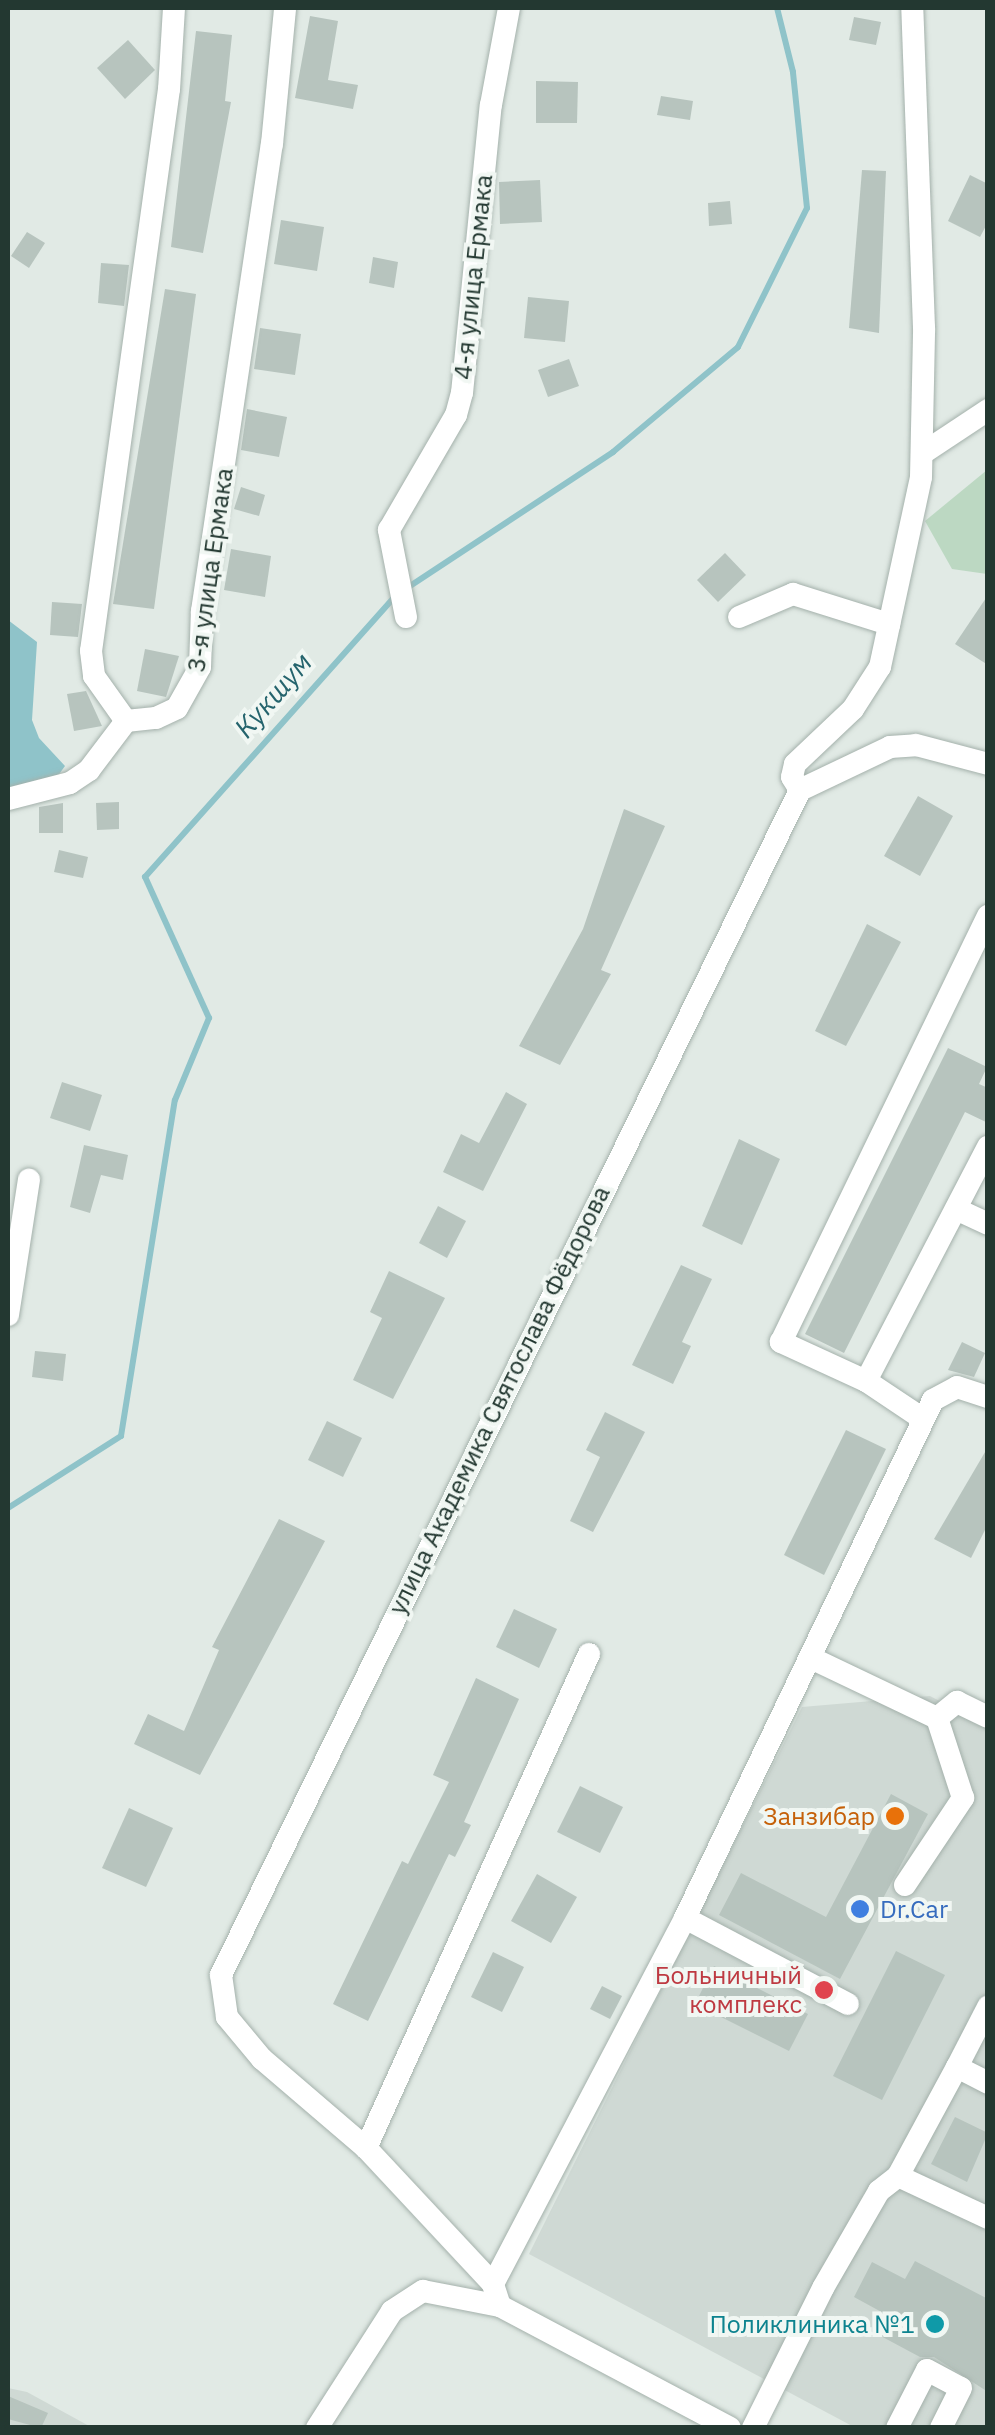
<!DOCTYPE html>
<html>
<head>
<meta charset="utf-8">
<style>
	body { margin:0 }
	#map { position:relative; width:995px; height:2435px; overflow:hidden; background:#e1eae5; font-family:"IBM Plex Sans",sans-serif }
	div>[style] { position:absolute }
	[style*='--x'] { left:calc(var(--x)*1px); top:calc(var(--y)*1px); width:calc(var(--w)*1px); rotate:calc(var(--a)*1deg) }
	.built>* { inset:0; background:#cfd9d4 }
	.green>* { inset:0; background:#bcd8c2 }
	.water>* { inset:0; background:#8fc3c9 }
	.stream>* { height:6px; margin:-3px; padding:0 3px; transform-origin:3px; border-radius:3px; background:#8fc3c9 }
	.building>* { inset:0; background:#b7c4be }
	.roads { filter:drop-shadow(0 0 2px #a4b1ab) drop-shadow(0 0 2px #a4b1ab) }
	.minor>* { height:22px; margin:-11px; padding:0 11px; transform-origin:11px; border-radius:11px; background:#fff }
	.dots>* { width:28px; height:28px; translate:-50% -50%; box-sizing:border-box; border:5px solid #f1f7f3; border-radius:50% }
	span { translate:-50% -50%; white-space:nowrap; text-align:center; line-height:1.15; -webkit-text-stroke:8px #f1f7f3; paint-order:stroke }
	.street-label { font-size:25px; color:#233831 }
	.food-label { font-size:25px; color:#c56008 }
	.right { translate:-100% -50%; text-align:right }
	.shop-label { font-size:25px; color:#366cbe }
	.left { translate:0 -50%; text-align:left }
	.health-label { font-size:25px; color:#be3a42 }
	.culture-label { font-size:25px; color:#0d838f }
	.water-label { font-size:28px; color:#25646d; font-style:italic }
	.frame { position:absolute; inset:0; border:10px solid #233831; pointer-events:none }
</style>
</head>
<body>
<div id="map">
	<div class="built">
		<i style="clip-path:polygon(930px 1696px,987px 1726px,987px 2427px,854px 2427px,529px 2254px,802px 1707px)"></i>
		<i style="clip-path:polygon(8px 2388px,27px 2392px,91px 2427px,8px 2428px)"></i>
	</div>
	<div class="green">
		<i style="clip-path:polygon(987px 470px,987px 574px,952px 569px,925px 521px)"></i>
	</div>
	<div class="water">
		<i style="clip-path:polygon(8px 620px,37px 642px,32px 720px,39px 738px,65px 766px,57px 777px,8px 790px)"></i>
	</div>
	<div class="stream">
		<i style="--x:407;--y:588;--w:247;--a:-33.4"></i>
		<i style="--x:613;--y:452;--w:163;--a:-40"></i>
		<i style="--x:738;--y:347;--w:155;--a:-63.6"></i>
		<i style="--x:807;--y:208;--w:137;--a:-95.9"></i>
		<i style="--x:793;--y:72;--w:66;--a:-104"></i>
		<i style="--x:8;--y:1508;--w:134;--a:-32.5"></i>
		<i style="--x:121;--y:1436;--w:340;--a:-80.9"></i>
		<i style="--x:175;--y:1100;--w:89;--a:-67.5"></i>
		<i style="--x:209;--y:1018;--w:155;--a:-114.4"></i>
		<i style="--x:145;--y:877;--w:378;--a:-48.3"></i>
	</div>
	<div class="building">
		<i style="clip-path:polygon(310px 16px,338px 21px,328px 80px,358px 85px,353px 109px,295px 98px)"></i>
		<i style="clip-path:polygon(854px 17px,881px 22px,876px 45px,849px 40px)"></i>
		<i style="clip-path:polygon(196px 31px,232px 35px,225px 101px,231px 102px,203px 253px,171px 247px)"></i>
		<i style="clip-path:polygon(128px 40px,155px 70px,125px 99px,97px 68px)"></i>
		<i style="clip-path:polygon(536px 81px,578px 82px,577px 123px,536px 123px)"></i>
		<i style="clip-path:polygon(661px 96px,693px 101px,690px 120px,657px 115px)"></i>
		<i style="clip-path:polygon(862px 170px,886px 171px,879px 333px,849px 328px)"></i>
		<i style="clip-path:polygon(970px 175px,988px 184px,988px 222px,980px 237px,948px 221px)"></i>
		<i style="clip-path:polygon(540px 180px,542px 222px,500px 224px,499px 182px)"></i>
		<i style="clip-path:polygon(730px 201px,732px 224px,709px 226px,708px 203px)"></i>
		<i style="clip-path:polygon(281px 220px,324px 227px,317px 271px,274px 264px)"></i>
		<i style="clip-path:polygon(27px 232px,45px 243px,29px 268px,11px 256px)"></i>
		<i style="clip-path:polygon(373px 257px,398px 262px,394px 288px,369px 283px)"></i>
		<i style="clip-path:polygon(101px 263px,129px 265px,124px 306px,98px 303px)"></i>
		<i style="clip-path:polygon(165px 289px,196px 294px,154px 609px,113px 604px)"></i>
		<i style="clip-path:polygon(528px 297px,569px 301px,565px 342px,524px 338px)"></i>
		<i style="clip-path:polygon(260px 328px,301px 334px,295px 375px,254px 369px)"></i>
		<i style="clip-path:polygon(569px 359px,579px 386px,548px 397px,538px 370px)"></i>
		<i style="clip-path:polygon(247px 409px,287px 417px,279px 457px,241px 450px)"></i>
		<i style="clip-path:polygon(241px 487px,265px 495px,259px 516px,234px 509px)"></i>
		<i style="clip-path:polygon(231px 549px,271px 556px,265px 597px,224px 590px)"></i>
		<i style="clip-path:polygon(725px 553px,746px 575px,718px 602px,697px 580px)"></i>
		<i style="clip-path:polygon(988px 595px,988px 665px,955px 644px)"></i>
		<i style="clip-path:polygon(52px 602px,82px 604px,78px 637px,50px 635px)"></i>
		<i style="clip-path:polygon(145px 649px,179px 656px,166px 697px,137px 691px)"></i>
		<i style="clip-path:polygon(86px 691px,102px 726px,74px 731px,67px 694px)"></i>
		<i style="clip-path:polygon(918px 796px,953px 816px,920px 876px,884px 856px)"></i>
		<i style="clip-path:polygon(119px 802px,119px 829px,97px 830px,96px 803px)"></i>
		<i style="clip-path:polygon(63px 803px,63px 833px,39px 833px,39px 807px)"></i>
		<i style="clip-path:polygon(624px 809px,665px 826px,601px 970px,611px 974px,560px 1065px,519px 1046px,583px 929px)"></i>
		<i style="clip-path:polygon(59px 850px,88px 857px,83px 878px,54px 872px)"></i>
		<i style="clip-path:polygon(867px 924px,901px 942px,846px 1046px,815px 1031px)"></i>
		<i style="clip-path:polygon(948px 1048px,987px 1067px,979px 1084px,988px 1088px,988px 1123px,965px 1112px,844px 1353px,805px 1334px)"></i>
		<i style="clip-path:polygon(62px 1082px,102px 1095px,90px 1131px,50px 1118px)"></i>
		<i style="clip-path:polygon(506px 1092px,527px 1104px,483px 1191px,443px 1172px,461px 1134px,479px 1143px)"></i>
		<i style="clip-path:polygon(739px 1139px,780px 1159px,742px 1245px,702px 1226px)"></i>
		<i style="clip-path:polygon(84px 1145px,128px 1155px,123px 1180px,101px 1175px,90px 1213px,70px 1207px)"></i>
		<i style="clip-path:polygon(438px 1206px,466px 1221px,447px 1258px,419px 1243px)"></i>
		<i style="clip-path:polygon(681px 1265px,712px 1279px,682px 1342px,691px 1346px,673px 1384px,632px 1365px)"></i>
		<i style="clip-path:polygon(389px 1271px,445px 1298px,393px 1399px,353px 1380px,382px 1318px,370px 1312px)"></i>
		<i style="clip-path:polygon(962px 1342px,985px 1353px,974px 1377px,948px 1370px)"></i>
		<i style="clip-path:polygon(35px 1351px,66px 1354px,63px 1381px,32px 1377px)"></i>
		<i style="clip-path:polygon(605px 1412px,645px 1432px,593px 1532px,570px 1521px,600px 1457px,586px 1450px)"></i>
		<i style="clip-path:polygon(327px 1421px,362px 1438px,343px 1477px,308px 1460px)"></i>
		<i style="clip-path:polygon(846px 1430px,886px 1449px,824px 1575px,784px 1555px)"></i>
		<i style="clip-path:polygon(988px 1447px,988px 1524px,971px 1558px,934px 1539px)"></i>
		<i style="clip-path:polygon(279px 1519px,325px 1541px,200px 1775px,134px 1744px,148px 1714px,184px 1731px,219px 1650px,212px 1647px)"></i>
		<i style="clip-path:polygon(514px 1609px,557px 1629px,539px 1668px,496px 1647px)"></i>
		<i style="clip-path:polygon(476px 1678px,519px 1699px,464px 1822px,471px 1825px,455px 1857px,449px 1854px,368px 2021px,333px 2004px,402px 1861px,408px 1864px,449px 1782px,433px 1775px)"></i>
		<i style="clip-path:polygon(580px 1786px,623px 1807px,600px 1853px,557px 1832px)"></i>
		<i style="clip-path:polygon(891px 1794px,928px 1814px,840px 1979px,719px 1915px,741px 1873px,826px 1917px)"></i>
		<i style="clip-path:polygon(129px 1808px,173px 1828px,146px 1887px,102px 1868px)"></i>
		<i style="clip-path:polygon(537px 1874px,577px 1897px,551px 1943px,511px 1921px)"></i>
		<i style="clip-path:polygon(896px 1951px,945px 1975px,882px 2100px,833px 2076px)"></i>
		<i style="clip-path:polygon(493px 1952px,524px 1967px,502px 2012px,471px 1997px)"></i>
		<i style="clip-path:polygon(714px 1966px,808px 2014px,789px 2051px,695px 2004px)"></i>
		<i style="clip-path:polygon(602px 1986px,622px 1996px,610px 2019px,590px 2009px)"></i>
		<i style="clip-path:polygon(955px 2117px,988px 2133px,967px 2182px,931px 2164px)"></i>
		<i style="clip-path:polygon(915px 2261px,988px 2299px,988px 2392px,934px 2357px,920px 2357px,877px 2334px,887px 2315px,854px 2297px,872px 2262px,905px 2279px)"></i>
		<i style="clip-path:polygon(8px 2396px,48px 2413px,41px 2428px,8px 2419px)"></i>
	</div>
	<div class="roads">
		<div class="minor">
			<i style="--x:174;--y:8;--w:81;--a:93.5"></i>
			<i style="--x:169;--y:89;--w:567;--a:97.9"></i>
			<i style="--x:91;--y:651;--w:25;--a:83"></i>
			<i style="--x:94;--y:676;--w:55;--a:54.6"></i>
			<i style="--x:126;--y:721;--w:30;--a:-6"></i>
			<i style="--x:156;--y:718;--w:23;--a:-25"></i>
			<i style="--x:177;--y:708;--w:47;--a:-60.7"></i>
			<i style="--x:200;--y:667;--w:56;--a:-88"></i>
			<i style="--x:202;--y:611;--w:472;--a:-81.5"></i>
			<i style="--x:272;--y:144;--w:137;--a:-84.5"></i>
			<i style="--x:923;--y:453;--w:78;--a:-33.5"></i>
			<i style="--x:406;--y:617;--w:89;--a:-101.1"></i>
			<i style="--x:389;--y:530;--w:133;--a:-59.8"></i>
			<i style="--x:456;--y:415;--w:23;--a:-75"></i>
			<i style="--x:462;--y:393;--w:289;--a:-84.3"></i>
			<i style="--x:491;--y:105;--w:99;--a:-79.5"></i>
			<i style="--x:739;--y:617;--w:59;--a:-23.1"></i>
			<i style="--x:793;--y:594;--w:101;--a:17.4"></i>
			<i style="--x:800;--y:790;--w:15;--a:-122"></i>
			<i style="--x:792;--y:777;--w:13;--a:-77"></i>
			<i style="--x:795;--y:764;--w:80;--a:-43.5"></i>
			<i style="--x:853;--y:709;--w:50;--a:-57.3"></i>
			<i style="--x:880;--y:667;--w:194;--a:-77.8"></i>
			<i style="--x:921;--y:477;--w:149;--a:-88.8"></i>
			<i style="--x:924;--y:328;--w:320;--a:-92.1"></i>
			<i style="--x:800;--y:790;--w:100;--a:-25.5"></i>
			<i style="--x:890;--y:747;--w:26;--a:-4"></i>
			<i style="--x:916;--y:745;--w:74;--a:14.8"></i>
			<i style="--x:8;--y:799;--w:64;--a:-14.5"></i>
			<i style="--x:70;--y:783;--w:23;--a:-34"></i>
			<i style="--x:89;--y:770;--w:61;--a:-52.9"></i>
			<i style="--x:956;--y:1209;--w:35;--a:25"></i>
			<i style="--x:8;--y:1315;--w:137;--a:-81.2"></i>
			<i style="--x:866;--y:1381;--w:264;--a:-62.5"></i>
			<i style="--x:923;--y:1419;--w:69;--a:-146.3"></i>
			<i style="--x:866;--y:1381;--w:94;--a:-155.4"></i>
			<i style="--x:781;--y:1342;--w:474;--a:-64.1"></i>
			<i style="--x:811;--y:1658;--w:140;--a:25.5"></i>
			<i style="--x:937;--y:1718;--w:26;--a:-39"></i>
			<i style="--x:957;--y:1702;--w:34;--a:26"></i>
			<i style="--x:905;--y:1885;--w:105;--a:-56.3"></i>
			<i style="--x:963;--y:1798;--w:84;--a:-108"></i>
			<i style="--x:685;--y:1918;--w:184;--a:27.8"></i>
			<i style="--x:957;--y:2067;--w:68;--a:-62.7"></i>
			<i style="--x:366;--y:2148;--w:542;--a:-65.7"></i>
			<i style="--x:898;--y:2176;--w:99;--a:25"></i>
			<i style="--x:493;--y:2284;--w:413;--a:-62.3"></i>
			<i style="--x:685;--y:1918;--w:574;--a:-64.42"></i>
			<i style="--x:933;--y:1400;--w:27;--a:-28"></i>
			<i style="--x:957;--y:1387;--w:33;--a:18"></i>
			<i style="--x:500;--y:2306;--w:23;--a:-108"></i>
			<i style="--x:493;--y:2284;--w:186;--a:-133"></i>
			<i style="--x:366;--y:2148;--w:137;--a:-139.4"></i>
			<i style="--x:262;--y:2059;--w:55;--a:-129.8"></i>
			<i style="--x:227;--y:2017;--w:42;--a:-98.1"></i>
			<i style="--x:221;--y:1975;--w:1319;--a:-63.96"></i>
			<i style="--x:317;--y:2428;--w:139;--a:-57.3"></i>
			<i style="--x:392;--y:2311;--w:37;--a:-33"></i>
			<i style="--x:423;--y:2291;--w:78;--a:11"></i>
			<i style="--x:500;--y:2306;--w:260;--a:27.9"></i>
			<i style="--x:753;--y:2428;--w:157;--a:-63.4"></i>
			<i style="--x:823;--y:2288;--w:112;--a:-60"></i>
			<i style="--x:879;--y:2191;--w:24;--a:-38"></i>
			<i style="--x:898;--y:2176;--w:124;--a:-61.6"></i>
			<i style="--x:957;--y:2067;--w:35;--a:27"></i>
			<i style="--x:897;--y:2428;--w:65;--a:-62.7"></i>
			<i style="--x:927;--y:2370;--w:38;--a:28"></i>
			<i style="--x:961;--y:2388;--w:45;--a:116.6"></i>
		</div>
	</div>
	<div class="dots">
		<i style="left:895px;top:1816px;background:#e8710a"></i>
		<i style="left:860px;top:1909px;background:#3f7fe0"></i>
		<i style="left:824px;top:1990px;background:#e0444e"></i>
		<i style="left:935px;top:2324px;background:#0f9aa8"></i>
	</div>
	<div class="street-label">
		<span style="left:473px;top:277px;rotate:-84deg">4-я улица Ермака</span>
		<span style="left:210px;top:570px;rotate:-82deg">3-я улица Ермака</span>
		<span style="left:499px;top:1400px;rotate:-64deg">улица Академика Святослава Фёдорова</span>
	</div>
	<div class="food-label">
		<span class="right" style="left:875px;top:1816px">Занзибар</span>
	</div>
	<div class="shop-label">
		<span class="left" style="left:880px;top:1909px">Dr.Car</span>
	</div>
	<div class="health-label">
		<span class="right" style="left:802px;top:1990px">Больничный<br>комплекс</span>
	</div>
	<div class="culture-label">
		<span class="right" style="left:915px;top:2324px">Поликлиника №1</span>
	</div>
	<div class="water-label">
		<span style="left:273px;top:695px;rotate:-49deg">Кукшум</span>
	</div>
	<div class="frame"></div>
</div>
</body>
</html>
